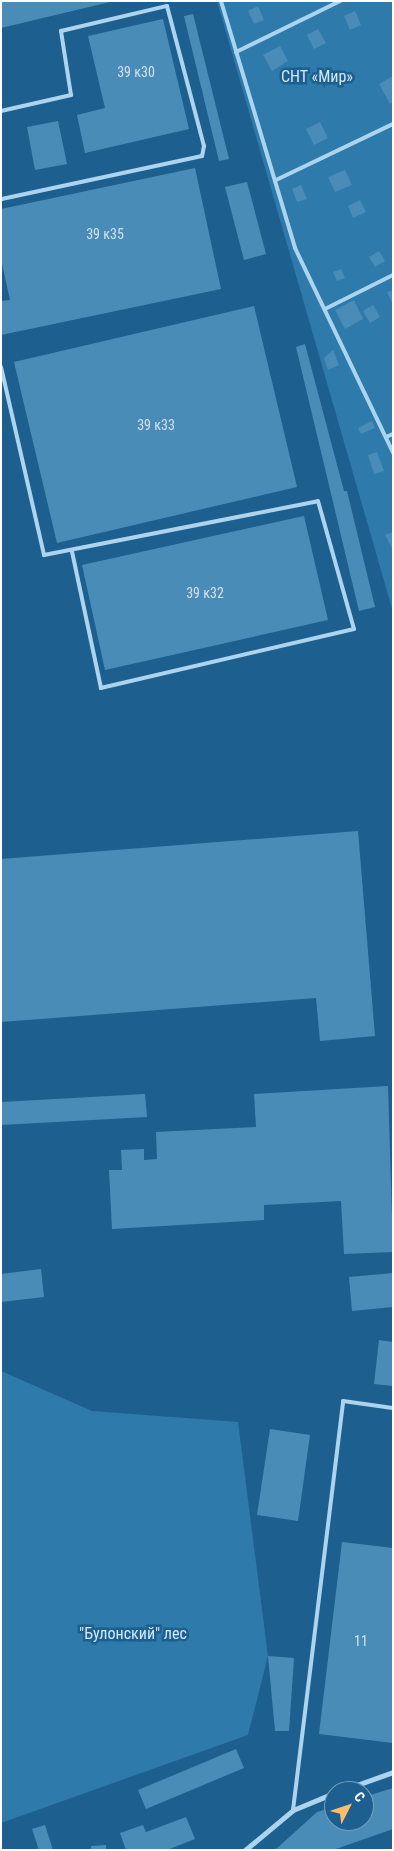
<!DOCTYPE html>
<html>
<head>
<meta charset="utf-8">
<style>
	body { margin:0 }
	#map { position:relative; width:394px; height:1851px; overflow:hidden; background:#1d6090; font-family:"Roboto Condensed",sans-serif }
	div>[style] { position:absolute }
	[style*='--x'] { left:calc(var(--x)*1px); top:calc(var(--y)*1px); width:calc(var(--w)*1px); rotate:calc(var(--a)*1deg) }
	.green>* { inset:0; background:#2d7aab }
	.building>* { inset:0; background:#4a8cb8 }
	.service>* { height:4px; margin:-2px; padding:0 2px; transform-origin:2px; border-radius:2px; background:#acd4ee }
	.minor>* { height:5px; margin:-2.5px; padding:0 2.5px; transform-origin:2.5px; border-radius:2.5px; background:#acd4ee }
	span { translate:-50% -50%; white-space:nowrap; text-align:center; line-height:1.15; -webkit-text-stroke:5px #1d6090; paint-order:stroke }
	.number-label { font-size:14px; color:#d2e2ed }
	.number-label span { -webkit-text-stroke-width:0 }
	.park-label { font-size:16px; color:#d2eafa }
	.frame { position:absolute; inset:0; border:2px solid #fff; pointer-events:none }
	.north { position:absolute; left:324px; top:1781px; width:50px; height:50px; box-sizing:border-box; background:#1d6090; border:1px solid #77a0bc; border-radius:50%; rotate:49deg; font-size:14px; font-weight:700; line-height:20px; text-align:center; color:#fff }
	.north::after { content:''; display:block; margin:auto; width:18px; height:22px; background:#fdbd6b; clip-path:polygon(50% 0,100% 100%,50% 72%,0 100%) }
</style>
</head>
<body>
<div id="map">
	<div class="green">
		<i style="clip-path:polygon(217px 1px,393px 1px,393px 612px)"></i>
		<i style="clip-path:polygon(1px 1371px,92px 1411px,238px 1422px,268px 1656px,248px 1735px,1px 1823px)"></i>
	</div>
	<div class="building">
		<i style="clip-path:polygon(1px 1px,110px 1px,110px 2px,1px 28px)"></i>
		<i style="clip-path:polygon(258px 6px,264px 20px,254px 24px,248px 11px)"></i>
		<i style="clip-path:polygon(355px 11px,361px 25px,350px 30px,344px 16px)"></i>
		<i style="clip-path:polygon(193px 14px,229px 159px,219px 161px,184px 16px)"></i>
		<i style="clip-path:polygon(163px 19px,189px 129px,85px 153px,77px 115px,105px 108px,88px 36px)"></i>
		<i style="clip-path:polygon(318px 29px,326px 43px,314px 49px,307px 35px)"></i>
		<i style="clip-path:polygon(280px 46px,288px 61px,272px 71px,263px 55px)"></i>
		<i style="clip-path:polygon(393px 76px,393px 102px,390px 104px,379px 84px)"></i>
		<i style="clip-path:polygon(58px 121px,67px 164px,35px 170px,27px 127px)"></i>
		<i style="clip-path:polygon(320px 122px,328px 138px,314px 145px,306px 129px)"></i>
		<i style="clip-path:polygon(195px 168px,221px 289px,1px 335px,1px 301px,10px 300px,1px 259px,1px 209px)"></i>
		<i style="clip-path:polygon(345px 170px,352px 185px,335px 192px,328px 177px)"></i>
		<i style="clip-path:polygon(247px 182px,266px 254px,244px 260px,225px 187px)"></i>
		<i style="clip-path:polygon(301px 185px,307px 199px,297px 202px,292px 189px)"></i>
		<i style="clip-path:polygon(360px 200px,366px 212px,353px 218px,348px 206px)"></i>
		<i style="clip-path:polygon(379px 251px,385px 261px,375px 267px,369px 257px)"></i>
		<i style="clip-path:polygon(341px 269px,345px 278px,337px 281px,333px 272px)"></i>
		<i style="clip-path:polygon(393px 290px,393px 305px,387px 292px)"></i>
		<i style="clip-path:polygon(354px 300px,363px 319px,345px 329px,335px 310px)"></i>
		<i style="clip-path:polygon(373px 305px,380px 317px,370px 323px,363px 311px)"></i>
		<i style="clip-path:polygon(254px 306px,297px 487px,57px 543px,14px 362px)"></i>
		<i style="clip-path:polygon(305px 344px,344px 491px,347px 491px,375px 607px,359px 611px,296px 347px)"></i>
		<i style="clip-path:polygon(333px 350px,339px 365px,328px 370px,324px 358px)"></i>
		<i style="clip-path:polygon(372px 421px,375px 428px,361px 434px,358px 428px)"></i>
		<i style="clip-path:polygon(377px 452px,384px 471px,374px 474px,368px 455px)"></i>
		<i style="clip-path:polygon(304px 516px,328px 620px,105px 670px,82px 565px)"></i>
		<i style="clip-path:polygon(393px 532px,393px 550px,385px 535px)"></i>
		<i style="clip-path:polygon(358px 831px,375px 1036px,320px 1041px,316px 998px,1px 1022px,1px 859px)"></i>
		<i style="clip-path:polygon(388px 1086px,393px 1252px,344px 1254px,341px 1201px,264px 1205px,264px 1220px,112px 1229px,109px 1170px,122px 1170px,121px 1150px,144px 1149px,144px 1160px,157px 1159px,156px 1132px,256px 1127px,254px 1094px)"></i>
		<i style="clip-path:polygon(145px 1094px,147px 1117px,1px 1125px,1px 1102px)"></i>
		<i style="clip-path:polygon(41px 1269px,44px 1297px,1px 1302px,1px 1274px)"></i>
		<i style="clip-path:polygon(393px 1273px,393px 1307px,352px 1311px,349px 1277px)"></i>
		<i style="clip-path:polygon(379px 1340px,393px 1342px,393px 1386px,374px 1384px)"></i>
		<i style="clip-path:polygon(270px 1429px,310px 1435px,298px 1521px,257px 1515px)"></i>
		<i style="clip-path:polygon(342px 1542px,393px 1548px,393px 1743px,319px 1734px)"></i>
		<i style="clip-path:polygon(268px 1656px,294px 1658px,289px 1731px,275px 1731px)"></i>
		<i style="clip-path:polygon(236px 1749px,244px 1768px,146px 1809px,138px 1790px)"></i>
		<i style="clip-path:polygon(393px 1788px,393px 1829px,333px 1850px,275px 1850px,317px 1812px,334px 1807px,334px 1821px,364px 1821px,364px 1797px)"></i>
		<i style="clip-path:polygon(186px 1817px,195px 1839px,167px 1850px,126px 1850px,120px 1833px,143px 1825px,146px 1832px)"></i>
		<i style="clip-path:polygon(45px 1825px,53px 1850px,39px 1850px,32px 1829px)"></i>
		<i style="clip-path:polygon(106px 1845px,106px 1850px,91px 1850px,91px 1846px)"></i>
	</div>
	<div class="service">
		<i style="--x:221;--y:1;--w:258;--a:73.3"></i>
		<i style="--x:295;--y:248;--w:227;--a:64.4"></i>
		<i style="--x:236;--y:52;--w:116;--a:-26.1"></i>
		<i style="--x:1;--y:111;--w:72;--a:-12.9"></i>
		<i style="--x:71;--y:95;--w:65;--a:-98.9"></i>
		<i style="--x:61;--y:31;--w:109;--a:-13.3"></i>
		<i style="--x:167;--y:6;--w:145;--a:75.2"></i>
		<i style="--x:204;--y:146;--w:10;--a:101"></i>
		<i style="--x:202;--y:156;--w:206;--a:167.9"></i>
		<i style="--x:276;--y:180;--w:130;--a:-25.6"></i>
		<i style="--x:325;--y:309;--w:76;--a:-26.6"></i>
		<i style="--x:1;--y:367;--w:193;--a:77.1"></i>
		<i style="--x:44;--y:555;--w:279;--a:-11.1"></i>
		<i style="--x:318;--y:501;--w:133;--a:74.3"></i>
		<i style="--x:354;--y:629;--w:260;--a:166.9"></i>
		<i style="--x:101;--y:688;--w:139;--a:-102"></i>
		<i style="--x:386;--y:437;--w:8;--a:-23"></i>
		<i style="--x:293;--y:1810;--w:412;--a:-83"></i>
		<i style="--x:343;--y:1401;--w:50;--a:8"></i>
	</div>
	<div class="minor">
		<i style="--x:340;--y:1791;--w:56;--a:-19.7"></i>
		<i style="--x:245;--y:1850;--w:62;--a:-39.8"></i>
		<i style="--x:293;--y:1810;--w:44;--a:-22.5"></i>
	</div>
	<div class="number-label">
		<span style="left:136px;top:72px">39 к30</span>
		<span style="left:105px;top:234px">39 к35</span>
		<span style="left:156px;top:425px">39 к33</span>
		<span style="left:205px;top:593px">39 к32</span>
		<span style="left:361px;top:1641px">11</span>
	</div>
	<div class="park-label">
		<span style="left:317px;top:77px">СНТ «Мир»</span>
		<span style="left:133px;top:1634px">"Булонский" лес</span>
	</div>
	<div class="frame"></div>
	<div class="north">С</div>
</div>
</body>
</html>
